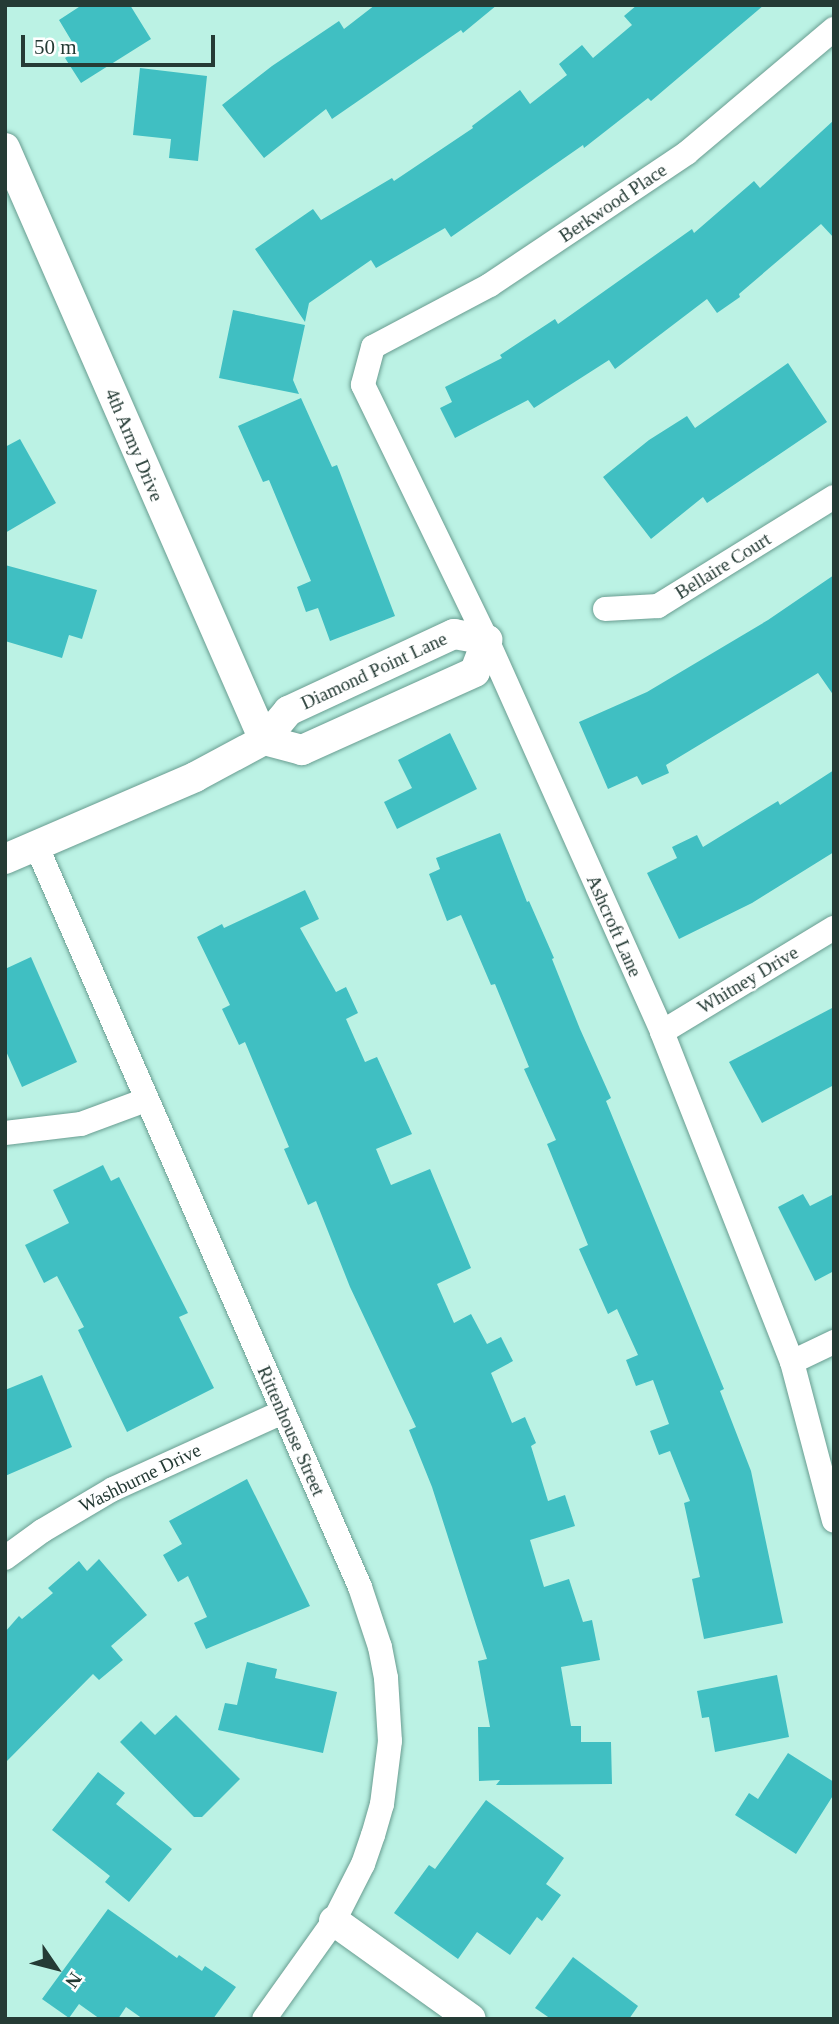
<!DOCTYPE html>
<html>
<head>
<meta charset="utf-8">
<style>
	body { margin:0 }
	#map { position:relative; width:839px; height:2024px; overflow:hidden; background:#bbf2e4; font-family:"Times New Roman",serif }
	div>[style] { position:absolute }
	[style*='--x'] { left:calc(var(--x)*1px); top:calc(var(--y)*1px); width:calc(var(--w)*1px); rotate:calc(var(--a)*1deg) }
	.building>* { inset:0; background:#40bfc2 }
	.roads { filter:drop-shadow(0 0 2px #699d91) drop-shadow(0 0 2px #699d91) }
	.minor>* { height:24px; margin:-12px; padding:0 12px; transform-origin:12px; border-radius:12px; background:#fff }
	.tertiary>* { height:30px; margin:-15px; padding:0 15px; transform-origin:15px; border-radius:15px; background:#fff }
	span { translate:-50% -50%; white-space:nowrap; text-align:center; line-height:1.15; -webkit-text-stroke:5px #fff; paint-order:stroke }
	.street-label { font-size:19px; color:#253b35 }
	.frame { position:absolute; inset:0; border:7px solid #253b35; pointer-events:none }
	.north { position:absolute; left:21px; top:1933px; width:70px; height:70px; -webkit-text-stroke:5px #fff; paint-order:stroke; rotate:125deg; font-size:19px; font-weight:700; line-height:28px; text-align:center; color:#253b35 }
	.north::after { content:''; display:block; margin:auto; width:24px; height:32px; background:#253b35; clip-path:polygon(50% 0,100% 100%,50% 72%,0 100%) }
	.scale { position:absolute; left:21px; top:35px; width:194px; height:32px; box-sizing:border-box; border:4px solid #253b35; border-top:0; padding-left:9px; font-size:21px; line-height:24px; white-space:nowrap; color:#253b35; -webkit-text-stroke:5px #fff; paint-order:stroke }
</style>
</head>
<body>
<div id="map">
	<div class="building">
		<i style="clip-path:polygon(82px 5px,130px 5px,151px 39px,81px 83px,65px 58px,77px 50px,59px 20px)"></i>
		<i style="clip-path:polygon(375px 5px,497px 5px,463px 33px,461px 30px,332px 119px,326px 109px,264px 158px,222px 105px,272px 66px,339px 21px,344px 29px)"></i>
		<i style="clip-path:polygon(637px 5px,764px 5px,651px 101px,648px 98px,584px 148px,583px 145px,451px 237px,445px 228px,376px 268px,371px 260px,309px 303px,305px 322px,255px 249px,313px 209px,321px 220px,392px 178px,394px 181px,473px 128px,472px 126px,520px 90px,530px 104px,567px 75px,559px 64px,582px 45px,593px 58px,632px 25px,624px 16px)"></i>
		<i style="clip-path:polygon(140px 68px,207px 76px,198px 161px,169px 158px,171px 139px,133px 135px)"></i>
		<i style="clip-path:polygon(834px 120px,834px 238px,821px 224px,739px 294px,740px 297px,717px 313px,707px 299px,615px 369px,609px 360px,534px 408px,528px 400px,455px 438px,440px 408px,452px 402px,445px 387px,502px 358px,500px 355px,555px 319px,558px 324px,692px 229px,694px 233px,754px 181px,760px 188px)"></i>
		<i style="clip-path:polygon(233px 310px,305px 325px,293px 380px,299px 394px,219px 378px)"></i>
		<i style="clip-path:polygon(788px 363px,827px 422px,707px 503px,703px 497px,651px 539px,603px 477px,649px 440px,687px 416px,695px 428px)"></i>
		<i style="clip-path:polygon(301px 398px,332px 467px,337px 465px,395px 616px,330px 641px,318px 608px,306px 612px,297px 587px,311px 581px,269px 480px,263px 482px,238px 426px)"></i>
		<i style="clip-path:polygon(20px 439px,56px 503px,5px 533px,5px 447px)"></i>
		<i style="clip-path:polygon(5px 565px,97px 590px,82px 639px,69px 635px,62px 658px,5px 641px)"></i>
		<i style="clip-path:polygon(834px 575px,834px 696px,818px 673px,666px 765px,669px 773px,642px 785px,637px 776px,608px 789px,579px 722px,647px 692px,768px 620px)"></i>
		<i style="clip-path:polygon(450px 733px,477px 789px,397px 829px,384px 802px,412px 788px,398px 760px)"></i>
		<i style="clip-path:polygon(834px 770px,834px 852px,752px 903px,679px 939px,647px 873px,677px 858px,672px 847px,697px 835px,703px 847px,778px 801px,780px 805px)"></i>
		<i style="clip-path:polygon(500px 833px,527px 902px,529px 901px,554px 958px,552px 959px,580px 1029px,611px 1098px,606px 1101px,724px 1389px,720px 1391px,751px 1471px,783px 1623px,704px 1639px,692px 1579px,700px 1577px,684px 1503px,690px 1501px,670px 1451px,659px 1455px,650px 1431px,669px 1424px,653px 1380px,636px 1386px,626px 1360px,638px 1355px,617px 1309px,608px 1314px,579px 1249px,588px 1245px,547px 1144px,556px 1140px,524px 1069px,529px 1067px,495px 984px,491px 985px,461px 915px,447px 921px,429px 874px,440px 869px,436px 858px)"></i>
		<i style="clip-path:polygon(305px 890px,319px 919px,300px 928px,336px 992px,346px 987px,358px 1013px,346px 1019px,365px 1062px,377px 1057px,412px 1134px,376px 1149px,391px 1185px,430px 1169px,471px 1268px,437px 1284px,454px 1323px,471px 1314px,487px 1344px,501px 1337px,513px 1361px,491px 1373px,512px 1423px,525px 1417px,536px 1443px,531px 1446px,548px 1501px,565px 1495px,575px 1526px,530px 1540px,544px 1587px,569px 1579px,583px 1622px,592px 1620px,600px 1660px,561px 1667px,571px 1726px,581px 1726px,581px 1742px,611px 1742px,612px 1784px,496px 1785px,500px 1780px,479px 1781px,478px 1727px,490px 1727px,478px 1661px,487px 1659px,432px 1487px,409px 1430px,416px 1427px,350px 1287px,316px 1201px,308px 1205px,284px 1149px,289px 1147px,245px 1042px,239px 1045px,222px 1009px,230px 1005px,197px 937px,222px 924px,224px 928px)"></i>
		<i style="clip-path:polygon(31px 957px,77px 1062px,22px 1087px,5px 1049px,5px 969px)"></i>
		<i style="clip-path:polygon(834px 1007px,834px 1085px,762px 1123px,729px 1062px)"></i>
		<i style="clip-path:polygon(103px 1165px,111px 1181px,119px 1177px,188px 1313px,179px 1317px,214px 1388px,127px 1432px,78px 1330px,84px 1327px,57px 1276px,44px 1283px,25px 1245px,69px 1223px,53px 1190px)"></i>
		<i style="clip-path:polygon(803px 1194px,810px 1206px,834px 1194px,834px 1271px,815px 1281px,778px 1207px)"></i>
		<i style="clip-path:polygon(42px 1375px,72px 1447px,5px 1476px,5px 1390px)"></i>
		<i style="clip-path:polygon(247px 1479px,310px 1606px,206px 1649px,194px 1623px,207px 1617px,188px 1576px,178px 1582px,163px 1555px,182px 1544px,169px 1521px)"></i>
		<i style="clip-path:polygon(99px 1559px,147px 1615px,111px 1646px,123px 1660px,99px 1680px,93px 1674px,5px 1763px,5px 1632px,19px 1616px,22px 1619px,53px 1593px,48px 1588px,79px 1561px,87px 1571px)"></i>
		<i style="clip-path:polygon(247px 1662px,277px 1669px,275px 1678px,337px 1692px,323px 1753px,218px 1730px,225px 1703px,237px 1705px)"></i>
		<i style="clip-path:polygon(777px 1675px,789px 1737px,715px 1752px,709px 1717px,702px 1718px,697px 1691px)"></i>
		<i style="clip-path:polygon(176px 1715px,240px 1779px,202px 1817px,194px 1817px,120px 1742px,141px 1721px,155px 1735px)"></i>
		<i style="clip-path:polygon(788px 1753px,834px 1782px,834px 1794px,796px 1854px,735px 1815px,749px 1793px,758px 1799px)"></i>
		<i style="clip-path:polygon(98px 1772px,125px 1793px,116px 1804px,172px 1849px,129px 1902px,105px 1882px,110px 1876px,52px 1830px)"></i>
		<i style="clip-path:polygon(486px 1800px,564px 1858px,546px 1884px,561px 1895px,542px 1921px,537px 1917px,510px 1955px,477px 1932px,458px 1959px,394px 1913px,429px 1865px,435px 1869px)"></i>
		<i style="clip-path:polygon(108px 1909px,177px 1958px,179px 1955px,202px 1971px,205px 1966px,236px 1987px,213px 2019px,143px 2019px,126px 2007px,118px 2019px,100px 2019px,79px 2004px,69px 2018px,42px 1999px)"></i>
		<i style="clip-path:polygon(573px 1957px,638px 2006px,629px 2019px,551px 2019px,535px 2008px)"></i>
	</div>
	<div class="roads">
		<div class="minor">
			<i style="--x:834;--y:29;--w:192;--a:139.9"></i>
			<i style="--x:687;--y:153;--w:237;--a:146.2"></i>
			<i style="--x:490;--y:285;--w:132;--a:152.1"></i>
			<i style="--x:373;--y:347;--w:39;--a:105"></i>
			<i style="--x:363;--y:385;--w:284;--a:64.1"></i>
			<i style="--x:487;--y:640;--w:429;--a:65.9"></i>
			<i style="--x:662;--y:1032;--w:355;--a:68.5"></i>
			<i style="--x:792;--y:1362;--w:164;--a:75.2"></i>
			<i style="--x:605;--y:609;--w:53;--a:-3.2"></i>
			<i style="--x:658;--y:606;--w:207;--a:-31.8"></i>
			<i style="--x:36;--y:845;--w:810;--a:66.41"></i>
			<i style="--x:360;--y:1587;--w:63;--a:71.6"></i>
			<i style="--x:380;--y:1647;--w:32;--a:79"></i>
			<i style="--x:386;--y:1678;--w:63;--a:86.4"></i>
			<i style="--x:390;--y:1741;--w:64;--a:97.2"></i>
			<i style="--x:382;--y:1804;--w:32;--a:106"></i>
			<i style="--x:373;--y:1835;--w:31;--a:109"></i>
			<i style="--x:363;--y:1864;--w:64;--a:117"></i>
			<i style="--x:334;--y:1921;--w:120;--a:125.5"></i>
			<i style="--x:662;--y:1032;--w:201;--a:-31.2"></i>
			<i style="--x:5;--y:1133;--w:77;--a:-6.8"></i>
			<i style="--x:81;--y:1124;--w:69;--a:-20.3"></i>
			<i style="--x:792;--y:1362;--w:47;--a:-25.5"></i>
			<i style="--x:5;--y:1558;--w:46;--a:-36.1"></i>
			<i style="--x:42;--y:1531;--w:82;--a:-30.6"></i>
			<i style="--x:113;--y:1489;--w:187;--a:-24.4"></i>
		</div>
		<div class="tertiary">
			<i style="--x:5;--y:148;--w:646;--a:66.37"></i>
			<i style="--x:5;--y:859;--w:207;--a:-23.3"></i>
			<i style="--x:195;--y:777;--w:78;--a:-28.2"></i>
			<i style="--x:264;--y:740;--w:38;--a:-50"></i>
			<i style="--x:288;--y:711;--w:183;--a:-24.9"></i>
			<i style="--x:454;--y:634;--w:34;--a:10"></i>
			<i style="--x:487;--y:640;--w:34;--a:111"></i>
			<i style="--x:475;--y:672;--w:190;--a:155.7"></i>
			<i style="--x:302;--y:750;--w:39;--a:-165"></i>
			<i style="--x:334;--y:1921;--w:168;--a:35.6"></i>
		</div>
	</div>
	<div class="street-label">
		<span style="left:613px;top:203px;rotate:-34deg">Berkwood Place</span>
		<span style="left:134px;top:445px;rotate:67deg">4th Army Drive</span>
		<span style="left:723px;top:566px;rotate:-32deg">Bellaire Court</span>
		<span style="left:374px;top:671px;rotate:-25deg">Diamond Point Lane</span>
		<span style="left:614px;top:926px;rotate:66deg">Ashcroft Lane</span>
		<span style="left:748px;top:980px;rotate:-31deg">Whitney Drive</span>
		<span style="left:291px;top:1431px;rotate:66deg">Rittenhouse Street</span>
		<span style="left:140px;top:1478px;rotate:-26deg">Washburne Drive</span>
	</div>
	<div class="frame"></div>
	<div class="north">N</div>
	<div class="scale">50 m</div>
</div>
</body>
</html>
